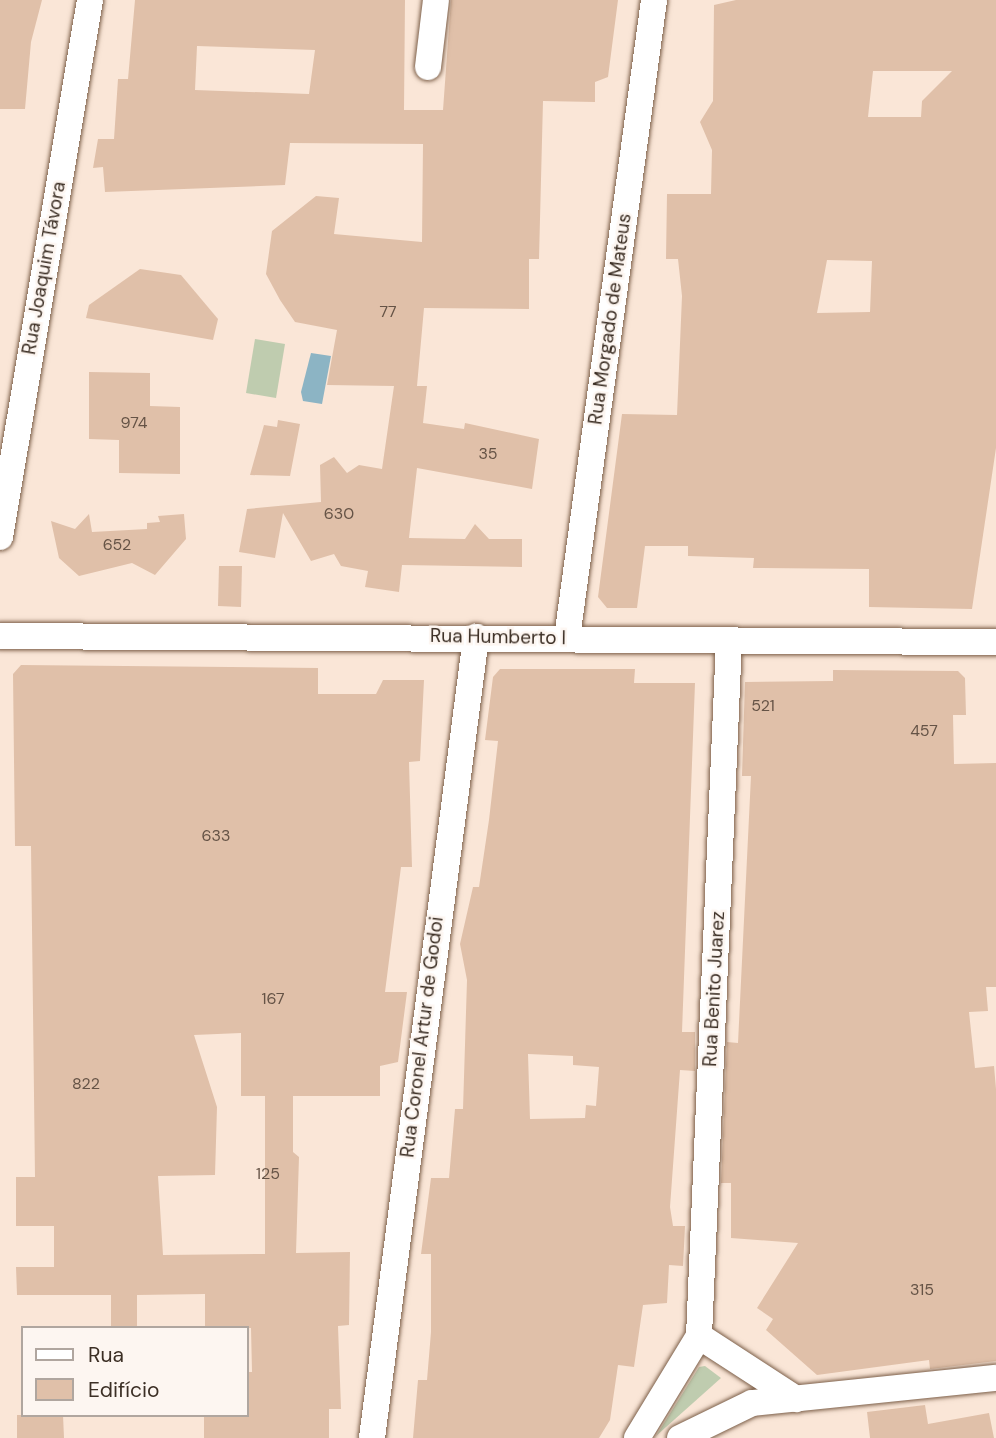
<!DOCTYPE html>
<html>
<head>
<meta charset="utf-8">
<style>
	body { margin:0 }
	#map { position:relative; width:996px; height:1438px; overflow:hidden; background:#fae6d7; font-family:"DM Sans",sans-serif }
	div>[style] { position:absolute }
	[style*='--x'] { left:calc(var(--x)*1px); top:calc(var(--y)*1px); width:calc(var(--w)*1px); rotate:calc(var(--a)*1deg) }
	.green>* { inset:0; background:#bfccaf }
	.water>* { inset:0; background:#8cb4c4 }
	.building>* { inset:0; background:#e0c0a9 }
	.roads { filter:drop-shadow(0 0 2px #7c5f49) drop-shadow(0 0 2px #7c5f49) }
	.minor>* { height:26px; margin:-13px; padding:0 13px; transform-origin:13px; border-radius:13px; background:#fff }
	span { translate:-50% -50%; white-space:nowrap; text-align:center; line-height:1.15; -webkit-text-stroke:5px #fdf6f1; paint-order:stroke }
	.number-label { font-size:16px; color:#655346 }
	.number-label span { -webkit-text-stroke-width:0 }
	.street-label { font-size:19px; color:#3c2f25 }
	.legend { position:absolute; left:21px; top:1326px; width:228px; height:91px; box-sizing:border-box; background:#fdf6f1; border:2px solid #b0a69f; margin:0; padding:9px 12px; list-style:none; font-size:21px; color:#3c2f25 }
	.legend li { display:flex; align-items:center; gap:14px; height:35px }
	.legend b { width:35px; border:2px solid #b0a69f }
</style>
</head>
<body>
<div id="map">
	<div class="green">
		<i style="clip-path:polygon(255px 339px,285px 344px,276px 398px,246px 393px)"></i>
		<i style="clip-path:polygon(705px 1366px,721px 1378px,656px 1436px,699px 1367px)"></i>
	</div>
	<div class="water">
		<i style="clip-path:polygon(311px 353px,331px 356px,322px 404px,303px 401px,301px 392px)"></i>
	</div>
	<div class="building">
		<i style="clip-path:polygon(0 0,42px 0,31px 42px,25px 109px,0 109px)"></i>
		<i style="clip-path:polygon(evenodd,135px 0,405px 0,404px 110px,443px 110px,451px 0,618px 0,608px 77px,595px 82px,595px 102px,543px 101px,539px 259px,529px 259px,529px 309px,424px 308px,417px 386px,427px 386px,423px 423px,464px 429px,465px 423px,539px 439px,532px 489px,417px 468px,409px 538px,465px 539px,475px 524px,489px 539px,522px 539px,522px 567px,402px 565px,399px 592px,365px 587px,368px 571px,341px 566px,334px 554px,311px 561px,283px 513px,275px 558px,239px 552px,247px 509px,321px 502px,320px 465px,334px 457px,347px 473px,359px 465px,382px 469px,394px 386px,327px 385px,337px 330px,295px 322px,280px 300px,266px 274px,272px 231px,316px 196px,339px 198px,334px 234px,422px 242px,423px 144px,290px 143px,285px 185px,105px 192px,103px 167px,93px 168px,98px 139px,114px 139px,118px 79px,128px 79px,135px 0,197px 46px,315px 50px,309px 94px,195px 90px,197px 46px)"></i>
		<i style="clip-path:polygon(evenodd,736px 0,996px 0,996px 448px,972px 609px,869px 607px,869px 569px,753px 568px,754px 558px,688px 556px,688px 546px,645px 546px,637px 608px,607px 608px,598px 597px,622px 414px,677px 415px,682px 296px,678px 259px,666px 259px,667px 194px,711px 194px,712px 150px,700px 122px,713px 101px,714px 5px,736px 0,873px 71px,952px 71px,922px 101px,921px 117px,868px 117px,873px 71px,736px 0,827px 260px,872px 261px,870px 312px,817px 313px,827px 260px)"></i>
		<i style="clip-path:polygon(140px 269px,181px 275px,218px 319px,213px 340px,86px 318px,89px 305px)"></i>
		<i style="clip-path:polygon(89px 372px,150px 373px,150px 406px,180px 407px,180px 474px,119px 473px,119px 440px,89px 439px)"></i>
		<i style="clip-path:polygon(278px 420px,300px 424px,290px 476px,250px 475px,264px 425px,277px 427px)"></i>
		<i style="clip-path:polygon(89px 514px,92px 532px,147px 529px,147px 523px,160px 522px,158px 516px,184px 514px,186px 539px,155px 575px,132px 563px,79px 576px,59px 558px,51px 521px,75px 529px)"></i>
		<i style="clip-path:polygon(219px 566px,242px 566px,241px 607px,218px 606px)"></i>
		<i style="clip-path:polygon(evenodd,21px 665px,318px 668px,318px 694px,376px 694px,383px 680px,424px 680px,420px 761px,409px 762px,412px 867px,401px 867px,385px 992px,407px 992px,398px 1062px,380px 1066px,380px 1096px,293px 1096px,293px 1152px,299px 1157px,296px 1253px,350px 1252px,349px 1325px,338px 1326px,341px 1409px,329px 1409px,329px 1438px,204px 1438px,204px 1417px,247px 1415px,247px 1372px,252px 1372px,251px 1328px,205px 1328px,205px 1294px,137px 1295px,137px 1328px,111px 1328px,111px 1295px,17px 1295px,16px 1267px,54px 1267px,54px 1226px,16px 1226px,16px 1177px,35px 1177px,31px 846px,15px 846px,13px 674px,21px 665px,241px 1033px,241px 1096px,265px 1096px,265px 1254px,163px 1255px,158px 1176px,215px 1175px,217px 1107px,194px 1035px,241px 1033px)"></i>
		<i style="clip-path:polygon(evenodd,500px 669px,635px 669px,634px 683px,695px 683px,682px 1032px,695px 1032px,695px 1071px,680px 1070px,670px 1207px,673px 1226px,685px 1226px,683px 1266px,669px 1265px,667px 1303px,643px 1305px,634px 1367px,618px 1365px,610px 1420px,599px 1438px,413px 1438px,418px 1380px,427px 1380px,431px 1332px,431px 1254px,421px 1254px,431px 1178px,449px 1178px,455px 1109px,463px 1109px,467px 980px,460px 944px,473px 887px,479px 887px,489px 820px,498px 741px,485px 740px,493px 677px,500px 669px,528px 1054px,573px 1056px,573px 1065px,599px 1067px,596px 1106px,586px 1105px,585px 1118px,530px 1119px,528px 1054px)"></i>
		<i style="clip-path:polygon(833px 670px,958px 671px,965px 678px,966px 715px,953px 715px,954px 764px,996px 763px,996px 987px,986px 987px,988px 1011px,969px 1012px,975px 1068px,994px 1066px,996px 1089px,996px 1361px,930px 1369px,929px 1360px,817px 1375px,766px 1330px,773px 1319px,757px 1308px,798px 1243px,731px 1238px,731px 1183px,721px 1183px,727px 1042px,738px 1043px,751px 776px,742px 776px,745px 682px,833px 681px)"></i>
		<i style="clip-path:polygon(925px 1405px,928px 1424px,989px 1413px,994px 1438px,870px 1438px,867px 1412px)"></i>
		<i style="clip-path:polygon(17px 1415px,63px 1415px,64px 1438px,17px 1438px)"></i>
	</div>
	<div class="roads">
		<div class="minor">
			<i style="--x:428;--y:67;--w:67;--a:-83.2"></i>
			<i style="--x:0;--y:537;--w:544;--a:-80.49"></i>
			<i style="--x:0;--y:636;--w:996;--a:0.35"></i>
			<i style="--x:567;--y:638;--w:644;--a:-82.23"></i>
			<i style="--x:699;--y:1336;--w:696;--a:-87.53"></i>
			<i style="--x:699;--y:1336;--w:116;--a:33"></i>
			<i style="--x:372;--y:1438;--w:808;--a:-82.6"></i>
			<i style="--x:637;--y:1438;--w:119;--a:-58.7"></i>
			<i style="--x:680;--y:1438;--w:80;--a:-25.9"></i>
			<i style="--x:752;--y:1403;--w:245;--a:-5.9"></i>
		</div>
	</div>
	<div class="number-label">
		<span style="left:388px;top:312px">77</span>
		<span style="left:134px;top:423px">974</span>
		<span style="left:488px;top:454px">35</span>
		<span style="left:339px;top:514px">630</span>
		<span style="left:117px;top:545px">652</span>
		<span style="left:763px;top:706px">521</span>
		<span style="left:924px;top:731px">457</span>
		<span style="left:216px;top:836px">633</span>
		<span style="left:273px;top:999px">167</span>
		<span style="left:86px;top:1084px">822</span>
		<span style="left:268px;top:1174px">125</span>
		<span style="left:922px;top:1290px">315</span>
	</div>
	<div class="street-label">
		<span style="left:44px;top:268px;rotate:-80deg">Rua Joaquim Távora</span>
		<span style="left:610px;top:319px;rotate:-82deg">Rua Morgado de Mateus</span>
		<span style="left:498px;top:637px;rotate:1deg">Rua Humberto I</span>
		<span style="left:714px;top:989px;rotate:-87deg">Rua Benito Juarez</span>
		<span style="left:422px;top:1037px;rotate:-83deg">Rua Coronel Artur de Godoi</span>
	</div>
	<ul class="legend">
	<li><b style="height:9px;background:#fff"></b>Rua</li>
	<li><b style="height:19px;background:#e0c0a9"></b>Edifício</li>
	</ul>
</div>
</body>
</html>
